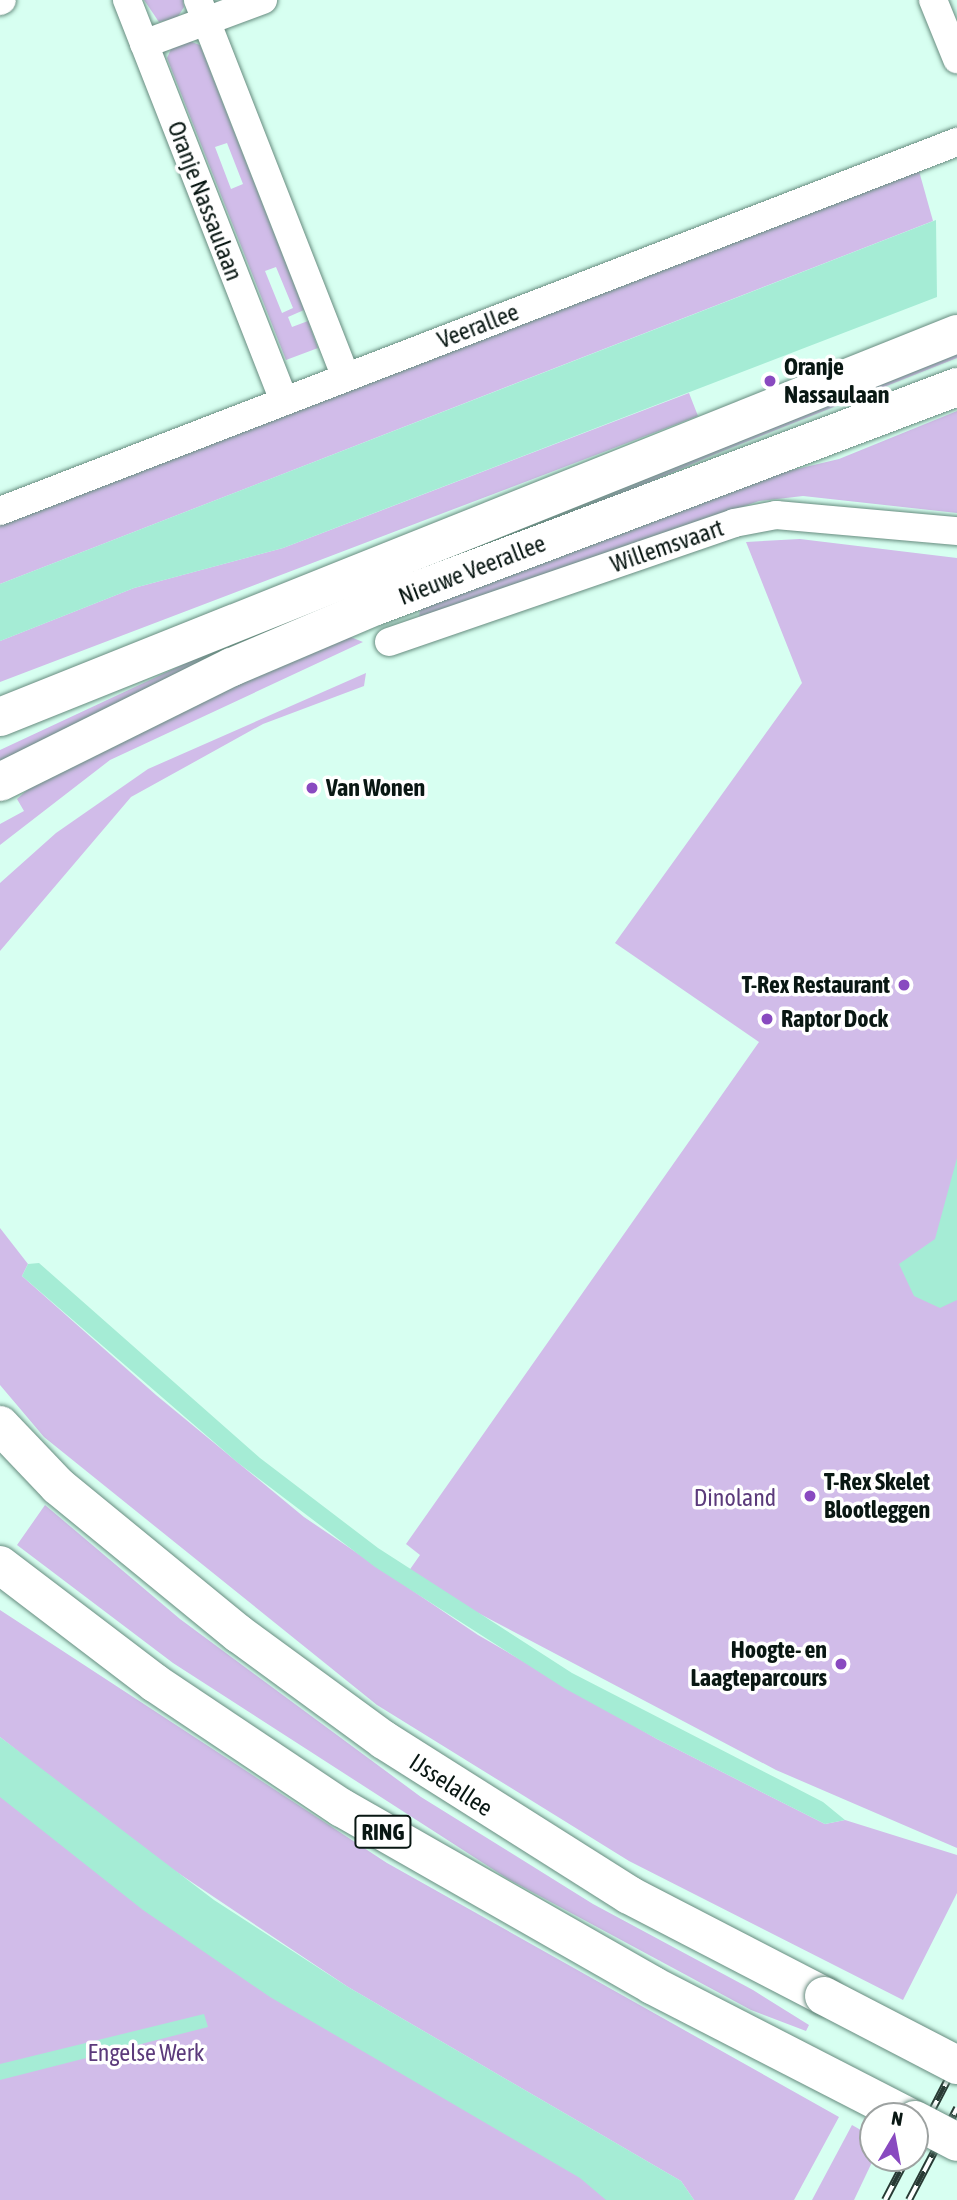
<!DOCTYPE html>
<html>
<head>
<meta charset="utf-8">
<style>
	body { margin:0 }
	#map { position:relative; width:957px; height:2200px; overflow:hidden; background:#d7fff1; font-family:"Asap Condensed",sans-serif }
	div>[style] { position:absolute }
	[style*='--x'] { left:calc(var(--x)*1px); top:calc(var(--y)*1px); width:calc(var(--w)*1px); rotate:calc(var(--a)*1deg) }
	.green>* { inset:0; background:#d1bce9 }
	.water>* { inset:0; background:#a5ecd5 }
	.roads { filter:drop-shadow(0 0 2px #678c7f) drop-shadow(0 0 2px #678c7f) }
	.street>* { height:28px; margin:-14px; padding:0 14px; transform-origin:14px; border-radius:14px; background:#fff }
	.secondary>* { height:38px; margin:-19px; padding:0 19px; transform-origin:19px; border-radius:19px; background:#fff }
	.primary>* { height:38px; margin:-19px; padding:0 19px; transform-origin:19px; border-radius:19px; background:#fff }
	.rail>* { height:8px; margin-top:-4px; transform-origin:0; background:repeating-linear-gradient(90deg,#fff 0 16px,#283a34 0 32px); box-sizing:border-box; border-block:2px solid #283a34 }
	.bridges { filter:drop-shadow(0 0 2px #678c7f) drop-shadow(0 0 2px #678c7f) }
	.primary-bridge>* { height:38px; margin:-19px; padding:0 19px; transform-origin:19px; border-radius:19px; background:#fff }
	.dots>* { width:19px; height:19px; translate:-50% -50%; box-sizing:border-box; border:4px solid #fff; border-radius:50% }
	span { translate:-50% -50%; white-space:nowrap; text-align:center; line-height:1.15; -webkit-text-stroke:7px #fff; paint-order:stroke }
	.shield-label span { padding:2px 5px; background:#fff; border:2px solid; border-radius:5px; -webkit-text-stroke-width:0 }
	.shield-label { font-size:23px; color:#091713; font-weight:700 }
	.street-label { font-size:24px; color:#091713 }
	.poi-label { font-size:24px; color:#091713; font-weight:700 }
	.left { translate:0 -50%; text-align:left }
	.right { translate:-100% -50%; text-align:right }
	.park-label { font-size:24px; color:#5b3a7b }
	.north { position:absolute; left:859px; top:2102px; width:70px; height:70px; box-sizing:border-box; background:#fff; border:2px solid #9da2a1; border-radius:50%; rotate:10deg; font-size:19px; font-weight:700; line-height:28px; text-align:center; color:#091713 }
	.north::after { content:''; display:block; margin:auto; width:24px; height:32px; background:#894ac0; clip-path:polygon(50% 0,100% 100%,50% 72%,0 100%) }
</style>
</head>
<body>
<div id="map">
	<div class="green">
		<i style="clip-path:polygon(144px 0,183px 0,184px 7px,177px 18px,159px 22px)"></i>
		<i style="clip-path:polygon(evenodd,189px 41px,200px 45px,304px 310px,288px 317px,292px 327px,308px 321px,318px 348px,286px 360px,167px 58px,172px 47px,189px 41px,227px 143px,243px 184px,231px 189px,215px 147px,227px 143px,189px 41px,276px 267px,293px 308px,282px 313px,265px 271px,276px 267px)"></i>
		<i style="clip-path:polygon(919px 171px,933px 221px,0 584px,0 525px)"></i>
		<i style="clip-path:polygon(957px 345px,957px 358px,713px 455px,0 761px,0 750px,373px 576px)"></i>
		<i style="clip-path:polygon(689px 393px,698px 416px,0 682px,0 641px,134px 588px,283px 548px)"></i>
		<i style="clip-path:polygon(957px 411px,957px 513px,803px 496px,759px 501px,419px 620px,420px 607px,725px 486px,839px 459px)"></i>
		<i style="clip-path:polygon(800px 539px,957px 558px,957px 1848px,776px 1770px,406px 1575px,420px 1555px,406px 1544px,759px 1042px,615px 943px,802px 683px,746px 542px)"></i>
		<i style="clip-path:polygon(348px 636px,363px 642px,110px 760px,0 845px,0 824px,24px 811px,17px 799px,44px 775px,214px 687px)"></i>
		<i style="clip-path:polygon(366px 673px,364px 686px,263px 724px,131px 797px,0 951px,0 883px,56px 833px,148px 769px)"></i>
		<i style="clip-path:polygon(0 1228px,28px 1264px,22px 1276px,156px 1395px,304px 1517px,478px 1635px,657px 1739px,825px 1824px,845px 1820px,957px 1855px,957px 1893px,903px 2000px,629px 1861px,377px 1705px,44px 1437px,0 1385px)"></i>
		<i style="clip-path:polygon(45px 1505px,180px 1619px,421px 1797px,593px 1904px,753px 1990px,809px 2025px,806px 2031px,751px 2010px,508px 1879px,173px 1663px,17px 1545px)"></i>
		<i style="clip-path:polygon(0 1610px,387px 1863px,839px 2117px,794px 2200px,694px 2200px,681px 2181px,348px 1987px,138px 1846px,0 1737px)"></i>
		<i style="clip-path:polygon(0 1765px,644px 2200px,0 2200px)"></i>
		<i style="clip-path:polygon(852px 2125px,873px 2137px,874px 2158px,854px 2200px,812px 2200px)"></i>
	</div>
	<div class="water">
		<i style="clip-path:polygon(936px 220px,937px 297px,283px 548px,134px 588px,0 641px,0 584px)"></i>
		<i style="clip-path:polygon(957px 1158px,957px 1300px,940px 1308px,914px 1296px,899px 1264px,935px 1239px)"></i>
		<i style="clip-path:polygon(39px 1263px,260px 1458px,378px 1548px,572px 1673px,823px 1802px,845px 1820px,825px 1824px,657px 1739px,564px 1688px,375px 1567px,237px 1462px,22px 1276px,28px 1264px)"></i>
		<i style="clip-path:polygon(0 1737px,214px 1900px,348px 1987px,681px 2181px,694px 2200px,606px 2200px,580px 2178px,270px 1997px,143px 1910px,0 1797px)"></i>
		<i style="clip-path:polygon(204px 2014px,208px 2027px,0 2080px,0 2064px)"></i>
	</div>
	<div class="roads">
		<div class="street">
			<i style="--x:127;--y:0;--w:431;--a:68.6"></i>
			<i style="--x:198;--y:0;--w:405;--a:68.6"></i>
			<i style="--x:933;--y:0;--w:64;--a:67.9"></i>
			<i style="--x:0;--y:1;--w:2;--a:-27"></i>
			<i style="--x:144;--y:44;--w:127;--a:-20.3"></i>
			<i style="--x:0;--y:511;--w:1026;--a:-21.09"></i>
			<i style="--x:389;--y:642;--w:365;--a:-19"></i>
			<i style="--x:734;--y:523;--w:43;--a:-10.8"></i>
			<i style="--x:776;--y:515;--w:182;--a:5.1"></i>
		</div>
		<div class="secondary">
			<i style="--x:0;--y:717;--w:1031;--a:-21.81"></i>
			<i style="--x:0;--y:782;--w:259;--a:-26.4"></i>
			<i style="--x:232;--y:667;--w:156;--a:-23"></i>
			<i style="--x:376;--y:606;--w:621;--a:-20.65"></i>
		</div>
		<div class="primary">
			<i style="--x:0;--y:1425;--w:84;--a:46.4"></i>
			<i style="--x:58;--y:1486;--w:234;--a:39.3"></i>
			<i style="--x:239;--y:1634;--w:180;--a:36.2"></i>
			<i style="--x:384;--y:1740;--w:290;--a:32.3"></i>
			<i style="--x:629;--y:1895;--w:220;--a:27.4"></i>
			<i style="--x:0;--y:1565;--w:195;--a:37.3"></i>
			<i style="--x:155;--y:1683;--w:225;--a:33.8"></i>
			<i style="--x:342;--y:1808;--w:357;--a:29.7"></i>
			<i style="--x:652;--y:1985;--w:287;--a:27.2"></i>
		</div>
	</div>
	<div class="rail">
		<i style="--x:915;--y:2143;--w:91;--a:-62.6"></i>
		<i style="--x:885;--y:2200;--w:47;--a:-62.4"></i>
		<i style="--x:909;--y:2200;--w:104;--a:-62.4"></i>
	</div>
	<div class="bridges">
		<div class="primary-bridge">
			<i style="--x:824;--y:1996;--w:150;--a:27.4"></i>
			<i style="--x:915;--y:2120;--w:47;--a:27.6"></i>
		</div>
	</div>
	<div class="dots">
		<i style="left:770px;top:381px;background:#894ac0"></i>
		<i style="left:312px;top:788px;background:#894ac0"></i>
		<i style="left:904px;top:985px;background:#894ac0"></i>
		<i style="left:767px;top:1019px;background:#894ac0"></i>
		<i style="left:810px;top:1496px;background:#894ac0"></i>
		<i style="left:841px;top:1664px;background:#894ac0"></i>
	</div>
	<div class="shield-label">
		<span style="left:383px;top:1832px">RING</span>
	</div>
	<div class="street-label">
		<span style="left:205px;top:201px;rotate:69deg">Oranje Nassaulaan</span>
		<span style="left:478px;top:326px;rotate:-21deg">Veerallee</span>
		<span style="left:667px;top:546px;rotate:-19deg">Willemsvaart</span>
		<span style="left:472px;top:570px;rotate:-21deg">Nieuwe Veerallee</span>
		<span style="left:451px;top:1785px;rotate:33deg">IJsselallee</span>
	</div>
	<div class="poi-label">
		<span class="left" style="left:784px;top:381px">Oranje<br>Nassaulaan</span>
		<span class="left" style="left:326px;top:788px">Van Wonen</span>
		<span class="right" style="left:890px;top:985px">T-Rex Restaurant</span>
		<span class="left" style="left:781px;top:1019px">Raptor Dock</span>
		<span class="left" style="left:824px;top:1496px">T-Rex Skelet<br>Blootleggen</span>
		<span class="right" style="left:827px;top:1664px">Hoogte- en<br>Laagteparcours</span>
	</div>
	<div class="park-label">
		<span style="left:735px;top:1498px">Dinoland</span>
		<span style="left:146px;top:2053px">Engelse Werk</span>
	</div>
	<div class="north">N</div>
</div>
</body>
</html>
